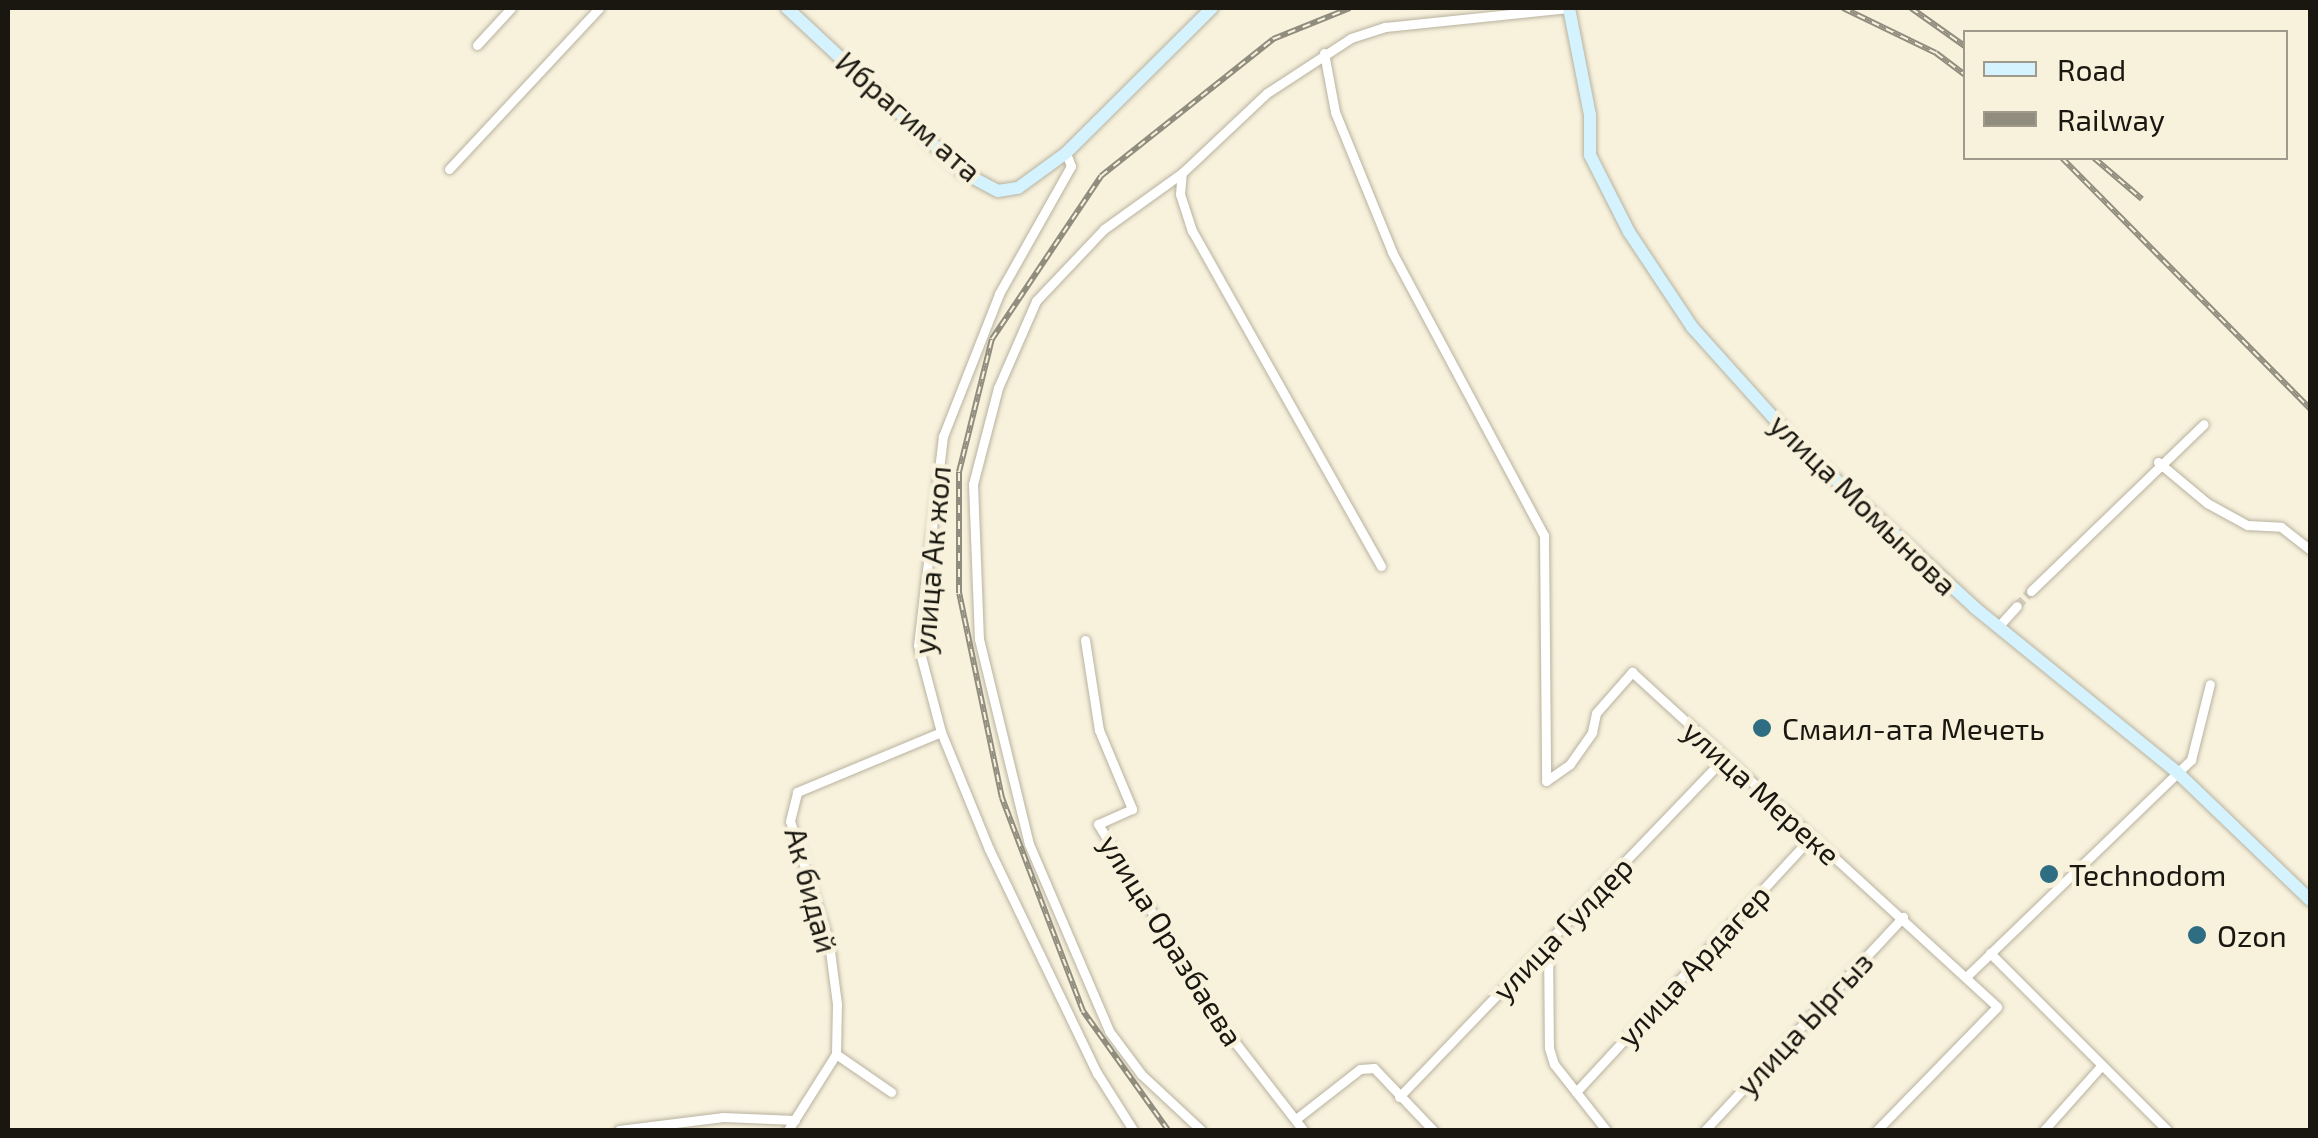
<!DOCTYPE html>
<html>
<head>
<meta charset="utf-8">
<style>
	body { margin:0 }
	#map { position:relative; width:2318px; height:1138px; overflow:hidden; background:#f8f2dd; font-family:"Exo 2",sans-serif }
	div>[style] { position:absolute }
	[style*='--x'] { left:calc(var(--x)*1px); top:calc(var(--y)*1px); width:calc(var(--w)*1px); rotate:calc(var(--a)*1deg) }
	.street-tunnel>* { height:9px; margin-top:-4.5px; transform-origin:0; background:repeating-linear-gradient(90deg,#d7d1be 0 9px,transparent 0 13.5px) }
	.roads { filter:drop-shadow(0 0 2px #b8b29f) drop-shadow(0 0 2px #b8b29f) }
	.street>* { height:9px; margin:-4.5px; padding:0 4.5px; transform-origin:4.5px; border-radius:4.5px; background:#fff }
	.secondary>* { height:12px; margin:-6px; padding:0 6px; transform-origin:6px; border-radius:6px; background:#d4f3fe }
	.rail>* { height:6px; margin-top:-3px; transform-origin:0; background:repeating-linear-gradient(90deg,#f8f2dd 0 8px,#918d7e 0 16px); box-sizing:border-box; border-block:2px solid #918d7e }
	.dots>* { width:28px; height:28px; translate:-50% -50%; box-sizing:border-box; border:5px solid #f8f2dd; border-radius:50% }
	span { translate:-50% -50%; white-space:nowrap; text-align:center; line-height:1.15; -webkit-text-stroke:9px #f8f2dd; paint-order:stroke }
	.street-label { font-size:30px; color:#191710 }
	.poi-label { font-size:30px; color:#191710 }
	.left { translate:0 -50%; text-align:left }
	.frame { position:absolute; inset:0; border:10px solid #191710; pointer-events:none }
	.legend { position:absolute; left:1963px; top:30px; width:325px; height:130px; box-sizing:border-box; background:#f8f2dd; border:2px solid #9f9a8b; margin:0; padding:12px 18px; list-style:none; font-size:30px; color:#191710 }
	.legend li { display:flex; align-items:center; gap:20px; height:50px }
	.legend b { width:50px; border:2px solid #9f9a8b }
</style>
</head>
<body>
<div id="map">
	<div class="street-tunnel">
		<i style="--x:2017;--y:606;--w:21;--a:-47"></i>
	</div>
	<div class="roads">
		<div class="street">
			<i style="--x:477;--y:45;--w:50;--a:-47.4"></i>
			<i style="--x:1324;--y:53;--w:60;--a:79.4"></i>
			<i style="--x:1335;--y:112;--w:151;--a:67.8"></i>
			<i style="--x:1392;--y:252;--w:321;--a:61.8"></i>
			<i style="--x:1544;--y:535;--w:246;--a:89.5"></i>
			<i style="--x:1066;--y:153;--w:14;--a:69"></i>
			<i style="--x:1071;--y:166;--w:147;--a:119.4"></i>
			<i style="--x:999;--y:294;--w:153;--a:111.5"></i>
			<i style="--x:943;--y:436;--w:210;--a:96.8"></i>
			<i style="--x:918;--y:645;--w:90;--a:75.2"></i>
			<i style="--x:941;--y:732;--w:126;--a:67.7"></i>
			<i style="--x:989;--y:849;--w:249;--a:64.3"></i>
			<i style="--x:1097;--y:1073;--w:67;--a:57.7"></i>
			<i style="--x:449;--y:169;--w:220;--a:-47"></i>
			<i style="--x:1182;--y:173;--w:96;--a:144.3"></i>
			<i style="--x:1104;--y:229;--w:99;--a:133.4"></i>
			<i style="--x:1036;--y:301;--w:95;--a:113.6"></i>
			<i style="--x:998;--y:388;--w:99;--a:104.6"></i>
			<i style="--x:973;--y:484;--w:155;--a:87.8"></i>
			<i style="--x:979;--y:639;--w:211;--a:76.3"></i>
			<i style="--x:1029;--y:844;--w:203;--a:66.8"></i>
			<i style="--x:1109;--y:1031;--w:54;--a:53.3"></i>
			<i style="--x:1141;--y:1074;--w:82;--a:43"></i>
			<i style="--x:2158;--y:462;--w:64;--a:39.9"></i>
			<i style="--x:2207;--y:503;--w:46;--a:28.8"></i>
			<i style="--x:2247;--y:525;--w:34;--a:3"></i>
			<i style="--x:2281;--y:527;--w:37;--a:38"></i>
			<i style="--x:1381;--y:566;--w:385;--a:-119.4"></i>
			<i style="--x:1192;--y:231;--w:39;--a:-108"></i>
			<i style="--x:1180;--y:194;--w:21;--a:-85"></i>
			<i style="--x:1182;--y:173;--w:117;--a:-43.3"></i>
			<i style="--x:1267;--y:93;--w:100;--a:-33.2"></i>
			<i style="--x:1351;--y:38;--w:36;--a:-18"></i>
			<i style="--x:1385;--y:27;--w:185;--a:-5.9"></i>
			<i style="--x:2031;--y:591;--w:240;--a:-44"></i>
			<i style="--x:1998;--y:627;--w:28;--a:-48"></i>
			<i style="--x:1085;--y:640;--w:91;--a:81.2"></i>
			<i style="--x:1099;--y:730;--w:86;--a:67.3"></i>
			<i style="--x:1132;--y:809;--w:37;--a:156"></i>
			<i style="--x:1098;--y:824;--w:228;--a:58.6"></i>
			<i style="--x:1217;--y:1019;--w:140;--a:52.2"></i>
			<i style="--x:1546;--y:781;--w:29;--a:-35"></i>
			<i style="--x:1570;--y:764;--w:39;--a:-55"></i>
			<i style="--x:1592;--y:732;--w:19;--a:-78"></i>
			<i style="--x:1596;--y:713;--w:55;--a:-48.7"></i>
			<i style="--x:1632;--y:672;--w:495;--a:42.5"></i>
			<i style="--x:1997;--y:1007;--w:172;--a:134.3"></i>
			<i style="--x:1548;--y:942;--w:106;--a:89.5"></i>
			<i style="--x:1549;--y:1048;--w:17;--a:73"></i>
			<i style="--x:1554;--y:1064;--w:84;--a:51.8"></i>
			<i style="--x:1990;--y:953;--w:250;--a:45"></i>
			<i style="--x:1966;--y:977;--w:313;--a:-44"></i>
			<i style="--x:2191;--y:760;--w:78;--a:-76"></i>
			<i style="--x:836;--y:1054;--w:67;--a:34.6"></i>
			<i style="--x:1576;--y:1092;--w:345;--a:-47.3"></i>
			<i style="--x:1399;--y:1097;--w:470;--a:-46.2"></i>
			<i style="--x:1296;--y:1119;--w:81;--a:-38"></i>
			<i style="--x:1360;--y:1069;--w:14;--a:-4"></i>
			<i style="--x:1374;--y:1068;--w:86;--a:46.4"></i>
			<i style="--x:619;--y:1130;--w:105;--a:-7.1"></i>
			<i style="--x:723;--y:1117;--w:72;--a:2.4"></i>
			<i style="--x:788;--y:1130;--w:90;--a:-57.7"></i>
			<i style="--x:836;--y:1054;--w:50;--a:-88.9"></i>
			<i style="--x:837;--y:1004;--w:62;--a:-97.5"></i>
			<i style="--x:829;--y:943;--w:128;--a:-107.7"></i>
			<i style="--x:790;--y:821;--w:30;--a:-76"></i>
			<i style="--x:797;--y:792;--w:156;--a:-22.6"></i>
			<i style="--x:1705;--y:1130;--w:291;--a:-47.1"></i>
			<i style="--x:2044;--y:1130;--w:87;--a:-48.3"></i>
		</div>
		<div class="secondary">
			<i style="--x:787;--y:8;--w:242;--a:43"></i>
			<i style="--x:964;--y:173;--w:38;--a:28"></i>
			<i style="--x:998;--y:191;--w:20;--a:-9"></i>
			<i style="--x:1018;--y:188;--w:59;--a:-36.1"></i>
			<i style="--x:1066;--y:153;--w:206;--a:-44.8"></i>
			<i style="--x:1569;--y:8;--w:109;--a:78.9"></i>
			<i style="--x:1590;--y:115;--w:40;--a:90"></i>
			<i style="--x:1590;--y:155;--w:86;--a:63.1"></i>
			<i style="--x:1629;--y:232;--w:114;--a:56.4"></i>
			<i style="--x:1692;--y:327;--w:159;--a:48.1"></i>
			<i style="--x:1798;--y:445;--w:241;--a:42.6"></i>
			<i style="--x:1975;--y:608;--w:260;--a:39.1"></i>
			<i style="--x:2177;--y:772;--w:185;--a:43.9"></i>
		</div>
	</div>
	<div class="rail">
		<i style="--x:1843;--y:8;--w:103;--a:25.8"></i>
		<i style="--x:1936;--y:53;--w:38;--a:37"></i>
		<i style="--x:1911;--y:8;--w:67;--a:35.3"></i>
		<i style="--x:2062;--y:158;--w:353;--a:45.3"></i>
		<i style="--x:2094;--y:158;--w:63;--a:40.5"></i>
		<i style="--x:1168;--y:1130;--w:146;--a:-125.5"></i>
		<i style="--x:1083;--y:1011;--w:228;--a:-110.8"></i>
		<i style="--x:1002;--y:798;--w:209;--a:-101.8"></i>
		<i style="--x:959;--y:593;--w:121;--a:-90"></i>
		<i style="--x:959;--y:472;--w:137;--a:-76.1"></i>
		<i style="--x:992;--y:339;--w:196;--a:-56.2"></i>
		<i style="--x:1101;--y:176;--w:220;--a:-38.5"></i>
		<i style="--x:1273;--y:39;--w:83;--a:-21.9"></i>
	</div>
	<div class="dots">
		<i style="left:1762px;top:728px;background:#2f6d83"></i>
		<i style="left:2049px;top:874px;background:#2f6d83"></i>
		<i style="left:2197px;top:935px;background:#2f6d83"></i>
	</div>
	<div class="street-label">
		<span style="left:909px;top:116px;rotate:41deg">Ибрагим ата</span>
		<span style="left:1864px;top:504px;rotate:44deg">улица Момынова</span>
		<span style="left:931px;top:560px;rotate:-85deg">улица Ак жол</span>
		<span style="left:1762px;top:792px;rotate:42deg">улица Мереке</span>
		<span style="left:812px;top:890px;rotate:75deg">Ак бидай</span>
		<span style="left:1562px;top:928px;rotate:-46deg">улица Гулдер</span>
		<span style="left:1172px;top:940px;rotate:58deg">улица Оразбаева</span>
		<span style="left:1693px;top:965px;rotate:-47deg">улица Ардагер</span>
		<span style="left:1804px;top:1023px;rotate:-47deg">улица Ыргыз</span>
	</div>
	<div class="poi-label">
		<span class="left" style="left:1782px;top:728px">Смаил-ата Мечеть</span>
		<span class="left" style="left:2069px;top:874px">Technodom</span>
		<span class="left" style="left:2217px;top:935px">Ozon</span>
	</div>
	<div class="frame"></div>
	<ul class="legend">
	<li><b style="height:12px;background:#d4f3fe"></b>Road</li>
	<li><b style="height:12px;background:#918d7e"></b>Railway</li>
	</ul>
</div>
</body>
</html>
